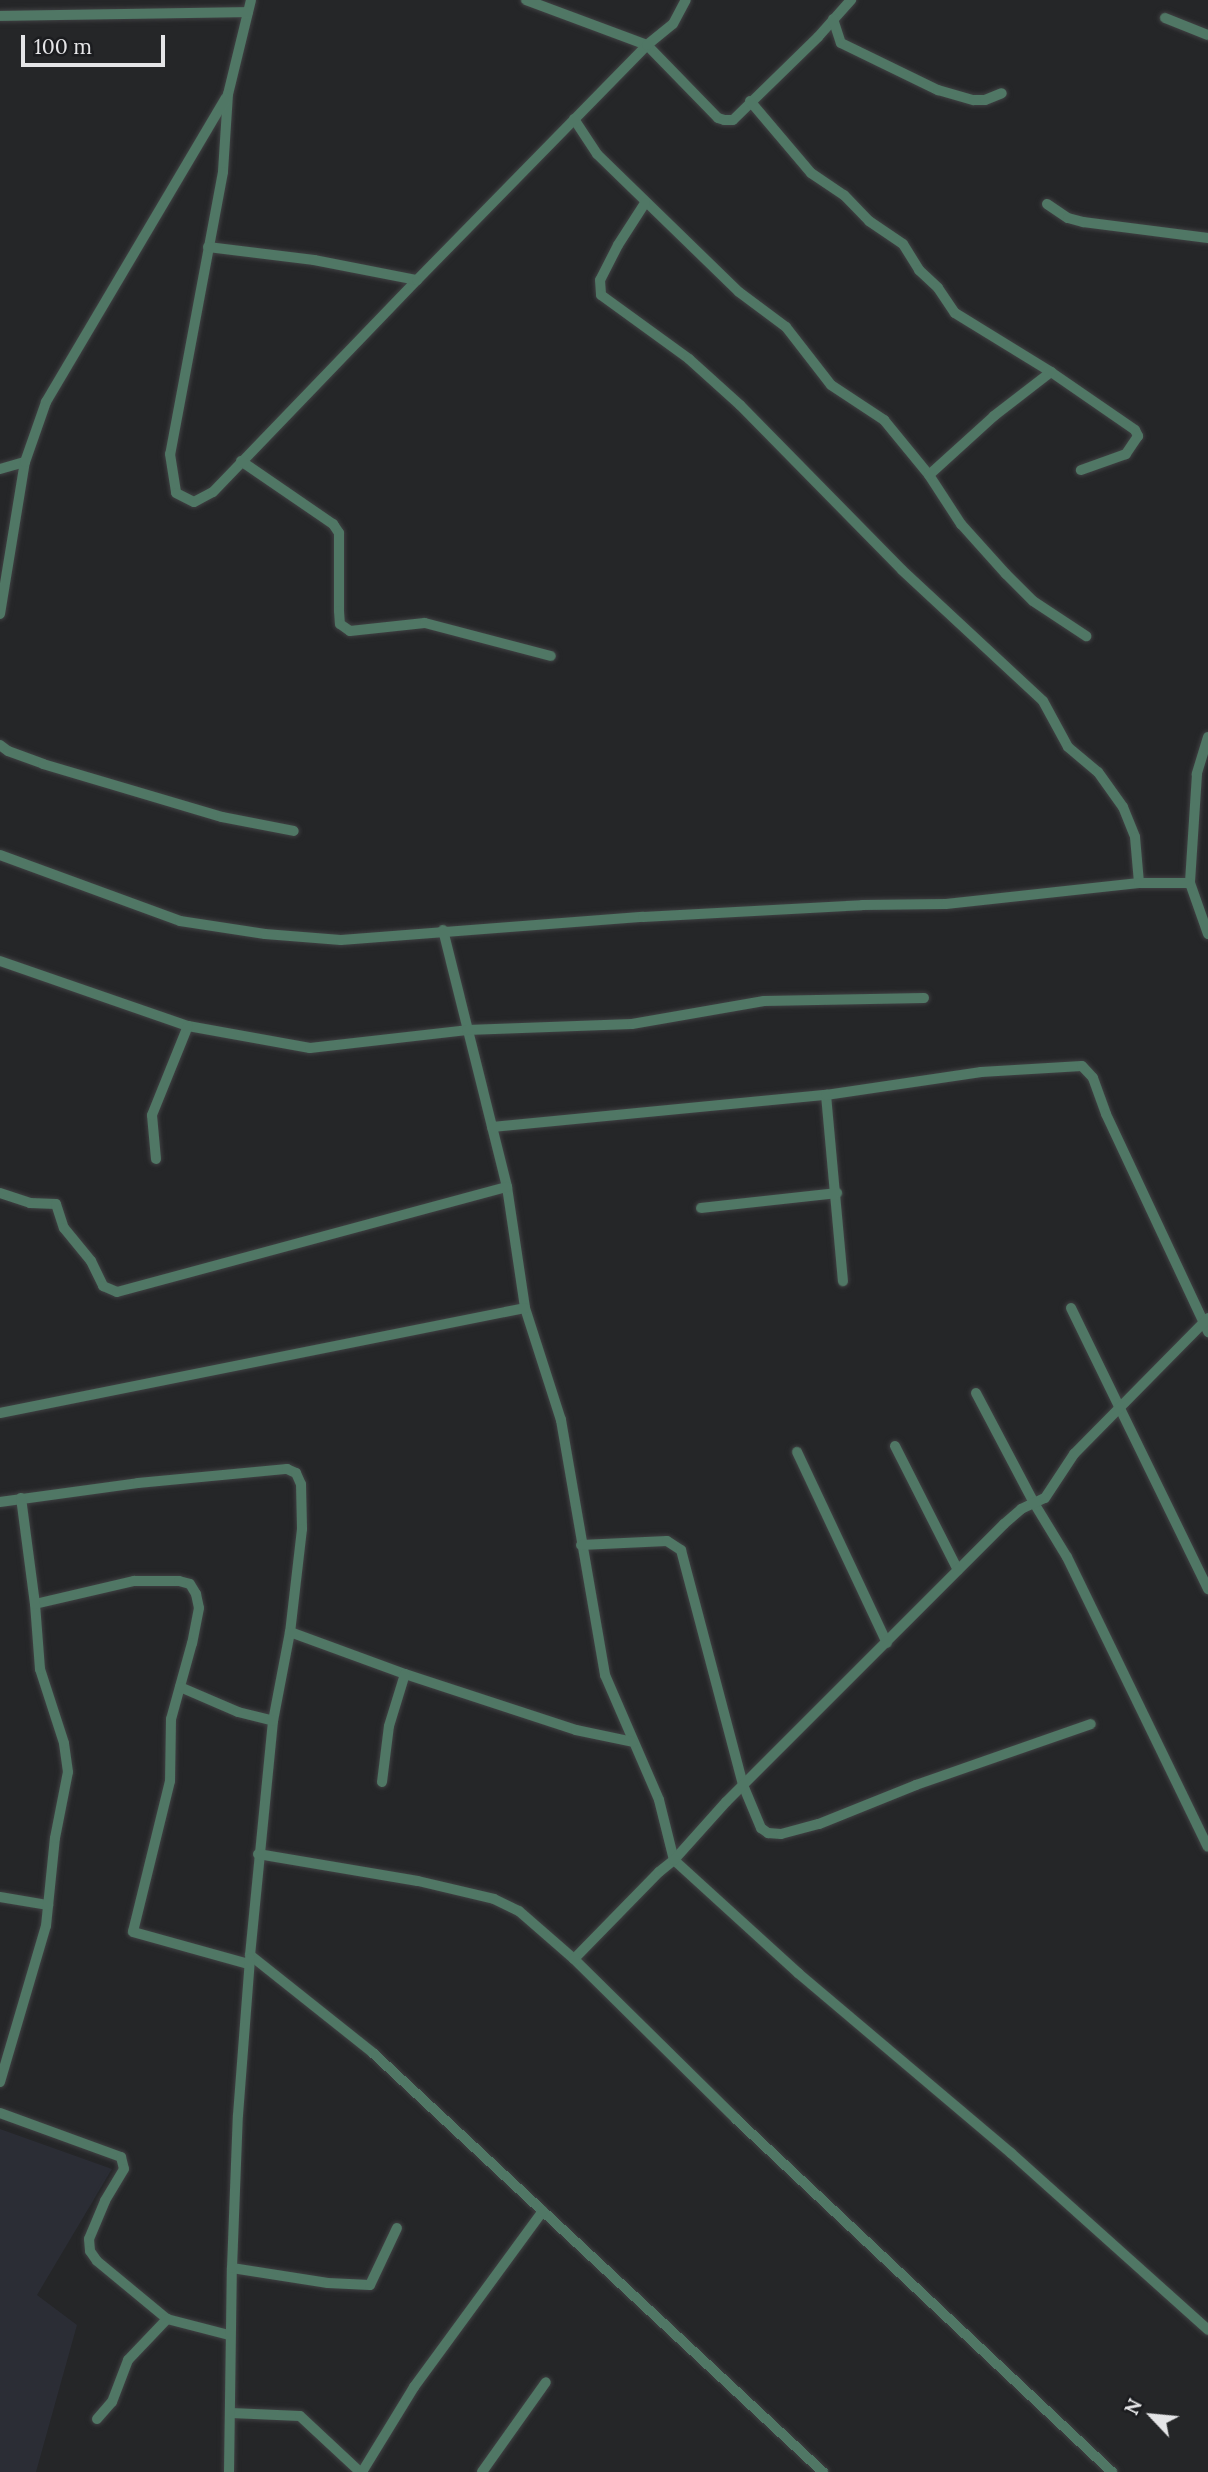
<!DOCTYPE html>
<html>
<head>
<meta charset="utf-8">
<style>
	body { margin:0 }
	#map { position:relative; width:1208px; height:2472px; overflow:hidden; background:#252628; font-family:Lora,serif }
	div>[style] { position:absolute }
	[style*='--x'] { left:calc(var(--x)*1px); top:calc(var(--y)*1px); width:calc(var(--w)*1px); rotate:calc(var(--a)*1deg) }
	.built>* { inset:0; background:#2b2d35 }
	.roads { filter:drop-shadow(0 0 2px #404143) drop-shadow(0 0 2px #404143) }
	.minor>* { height:10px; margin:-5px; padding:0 5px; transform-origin:5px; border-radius:5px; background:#507765 }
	span { translate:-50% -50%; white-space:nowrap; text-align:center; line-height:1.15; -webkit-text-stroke:6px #1b1c1f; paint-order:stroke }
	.north { position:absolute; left:1117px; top:2381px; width:70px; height:70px; -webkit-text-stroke:5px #1b1c1f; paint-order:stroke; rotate:296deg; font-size:19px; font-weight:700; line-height:28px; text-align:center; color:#e5e5e7 }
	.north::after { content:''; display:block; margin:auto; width:24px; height:32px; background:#e5e5e7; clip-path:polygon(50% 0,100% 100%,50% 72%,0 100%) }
	.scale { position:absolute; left:21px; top:35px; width:144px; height:32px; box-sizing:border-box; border:4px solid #e5e5e7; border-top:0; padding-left:9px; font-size:21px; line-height:24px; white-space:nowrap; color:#e5e5e7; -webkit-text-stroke:5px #1b1c1f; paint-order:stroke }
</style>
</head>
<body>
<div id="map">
	<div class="built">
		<i style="clip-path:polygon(0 2129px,112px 2169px,37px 2295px,77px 2325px,36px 2472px,0 2472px)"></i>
	</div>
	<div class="roads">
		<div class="minor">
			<i style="--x:251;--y:0;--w:97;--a:103.7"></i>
			<i style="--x:228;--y:94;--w:78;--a:93.7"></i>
			<i style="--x:223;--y:172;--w:287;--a:100.6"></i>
			<i style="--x:170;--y:454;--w:39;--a:81"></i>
			<i style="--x:176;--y:493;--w:20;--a:27"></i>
			<i style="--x:194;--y:502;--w:21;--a:-28"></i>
			<i style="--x:213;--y:492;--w:294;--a:-46.1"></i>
			<i style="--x:526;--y:0;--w:129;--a:20.4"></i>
			<i style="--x:647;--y:45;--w:102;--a:45.8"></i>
			<i style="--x:718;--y:118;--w:6;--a:18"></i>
			<i style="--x:724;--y:120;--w:9;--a:0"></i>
			<i style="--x:733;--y:120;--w:119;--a:-44.3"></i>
			<i style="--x:818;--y:37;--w:50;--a:-48.3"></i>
			<i style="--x:0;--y:16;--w:248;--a:-0.9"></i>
			<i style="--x:1165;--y:18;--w:46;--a:21.6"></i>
			<i style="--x:833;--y:19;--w:25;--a:72"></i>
			<i style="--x:841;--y:43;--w:108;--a:25.9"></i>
			<i style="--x:938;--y:90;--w:37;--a:16"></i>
			<i style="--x:974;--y:100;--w:11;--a:0"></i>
			<i style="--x:985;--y:100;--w:18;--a:-22"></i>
			<i style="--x:750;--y:101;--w:94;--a:49.7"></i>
			<i style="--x:811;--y:173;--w:40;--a:34"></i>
			<i style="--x:844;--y:195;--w:36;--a:46"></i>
			<i style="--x:869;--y:221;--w:41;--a:34.1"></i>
			<i style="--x:903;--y:244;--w:31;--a:58"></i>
			<i style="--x:919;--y:270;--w:26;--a:43"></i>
			<i style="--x:938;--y:288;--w:30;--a:56"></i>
			<i style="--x:955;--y:313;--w:113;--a:31.6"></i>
			<i style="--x:1051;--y:372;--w:102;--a:34.6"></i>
			<i style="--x:1135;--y:430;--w:7;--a:63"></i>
			<i style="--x:1138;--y:436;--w:22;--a:124"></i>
			<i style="--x:1126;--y:454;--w:48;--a:160.4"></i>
			<i style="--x:574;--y:119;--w:42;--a:56.7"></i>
			<i style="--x:597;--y:154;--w:198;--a:44.2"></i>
			<i style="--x:739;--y:292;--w:59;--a:36.7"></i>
			<i style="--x:786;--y:327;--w:73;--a:52.2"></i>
			<i style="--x:831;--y:385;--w:64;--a:33.4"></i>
			<i style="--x:884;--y:420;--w:71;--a:50.7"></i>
			<i style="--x:929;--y:475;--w:59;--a:56.9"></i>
			<i style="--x:961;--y:524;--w:67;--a:48"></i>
			<i style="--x:1006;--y:574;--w:38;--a:45"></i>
			<i style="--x:1033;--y:601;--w:64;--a:33.4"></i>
			<i style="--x:645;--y:203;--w:50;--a:122.7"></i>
			<i style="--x:618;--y:245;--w:39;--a:117"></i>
			<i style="--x:600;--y:280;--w:15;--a:86"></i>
			<i style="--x:601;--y:295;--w:109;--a:36"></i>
			<i style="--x:689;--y:359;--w:69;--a:42"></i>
			<i style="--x:740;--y:405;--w:231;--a:45.5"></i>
			<i style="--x:902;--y:570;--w:192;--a:42.9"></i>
			<i style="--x:1043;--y:701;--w:52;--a:61.5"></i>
			<i style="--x:1068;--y:747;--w:39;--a:40"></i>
			<i style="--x:1098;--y:772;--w:43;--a:54.5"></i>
			<i style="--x:1123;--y:807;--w:32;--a:68"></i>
			<i style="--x:1135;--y:837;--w:46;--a:85"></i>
			<i style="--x:1047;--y:204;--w:25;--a:34"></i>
			<i style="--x:1068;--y:218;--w:16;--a:15"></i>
			<i style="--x:1083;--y:222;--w:126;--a:7.3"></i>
			<i style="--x:208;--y:247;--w:107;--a:7"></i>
			<i style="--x:314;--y:260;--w:105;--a:11"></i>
			<i style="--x:417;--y:280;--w:329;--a:-45.6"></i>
			<i style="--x:647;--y:45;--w:33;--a:-39"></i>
			<i style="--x:673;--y:24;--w:27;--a:-62"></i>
			<i style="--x:241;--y:461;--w:112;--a:34.4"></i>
			<i style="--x:333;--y:524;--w:11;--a:56"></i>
			<i style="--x:339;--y:533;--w:78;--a:90"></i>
			<i style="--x:339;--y:611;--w:13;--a:86"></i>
			<i style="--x:340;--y:624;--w:12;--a:35"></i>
			<i style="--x:350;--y:631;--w:75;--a:-6.1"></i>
			<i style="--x:425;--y:623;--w:130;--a:14.7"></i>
			<i style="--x:0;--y:469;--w:26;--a:-16"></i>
			<i style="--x:929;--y:475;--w:88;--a:-42.2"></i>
			<i style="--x:994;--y:416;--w:72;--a:-37.7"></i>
			<i style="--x:0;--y:614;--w:154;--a:-80.7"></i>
			<i style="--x:25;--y:462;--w:64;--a:-70.7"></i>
			<i style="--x:46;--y:402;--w:353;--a:-59.4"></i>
			<i style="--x:1208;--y:737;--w:39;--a:107"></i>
			<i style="--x:1197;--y:774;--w:109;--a:93.7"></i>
			<i style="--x:1190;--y:883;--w:54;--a:70.6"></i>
			<i style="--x:0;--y:745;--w:10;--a:37"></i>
			<i style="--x:8;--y:751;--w:37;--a:20"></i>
			<i style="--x:43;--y:764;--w:187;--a:16.5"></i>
			<i style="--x:222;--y:817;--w:73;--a:11"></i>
			<i style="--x:0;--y:855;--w:192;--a:20.1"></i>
			<i style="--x:180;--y:921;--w:86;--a:8.7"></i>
			<i style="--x:265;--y:934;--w:76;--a:4.5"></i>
			<i style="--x:341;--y:940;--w:303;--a:-4.4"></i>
			<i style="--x:643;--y:917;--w:219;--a:-3.1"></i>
			<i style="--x:862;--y:905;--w:84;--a:-0.7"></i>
			<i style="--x:946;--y:904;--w:194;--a:-6.2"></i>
			<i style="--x:1139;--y:883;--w:51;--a:0"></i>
			<i style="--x:443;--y:930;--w:265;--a:76"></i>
			<i style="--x:507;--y:1187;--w:122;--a:81.5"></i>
			<i style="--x:525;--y:1308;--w:118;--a:72.2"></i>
			<i style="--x:561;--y:1420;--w:259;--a:80.2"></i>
			<i style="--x:605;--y:1675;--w:136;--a:66.6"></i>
			<i style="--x:659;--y:1800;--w:62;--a:76"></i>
			<i style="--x:674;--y:1860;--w:168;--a:42.3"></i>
			<i style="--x:798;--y:1973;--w:279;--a:40.2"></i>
			<i style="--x:1011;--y:2153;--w:265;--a:41.9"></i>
			<i style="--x:0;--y:961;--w:199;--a:19.1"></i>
			<i style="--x:188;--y:1026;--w:124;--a:10.2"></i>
			<i style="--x:310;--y:1048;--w:158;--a:-6.5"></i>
			<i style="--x:467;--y:1030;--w:165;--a:-2.1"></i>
			<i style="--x:632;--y:1024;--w:134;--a:-9.9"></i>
			<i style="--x:764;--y:1001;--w:160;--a:-1.1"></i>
			<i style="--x:826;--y:1095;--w:187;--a:84.8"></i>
			<i style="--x:492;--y:1127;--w:336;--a:-5.5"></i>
			<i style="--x:826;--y:1095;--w:157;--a:-8.4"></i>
			<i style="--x:981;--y:1072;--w:101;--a:-3.4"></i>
			<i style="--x:1082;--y:1066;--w:16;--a:47"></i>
			<i style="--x:1093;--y:1078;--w:38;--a:70"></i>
			<i style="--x:1106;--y:1114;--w:241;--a:64.9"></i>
			<i style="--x:156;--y:1159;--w:44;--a:-95.2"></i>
			<i style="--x:152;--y:1115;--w:96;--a:-68"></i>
			<i style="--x:0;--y:1193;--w:32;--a:18"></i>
			<i style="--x:30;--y:1203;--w:26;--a:2"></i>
			<i style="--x:56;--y:1204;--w:25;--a:72"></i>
			<i style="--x:64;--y:1228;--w:43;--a:50.7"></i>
			<i style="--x:91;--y:1261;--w:28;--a:64"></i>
			<i style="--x:103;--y:1286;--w:15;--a:23"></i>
			<i style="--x:117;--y:1292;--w:404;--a:-15.1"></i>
			<i style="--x:701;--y:1208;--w:137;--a:-6.3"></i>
			<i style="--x:1071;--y:1308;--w:313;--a:64"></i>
			<i style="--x:976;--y:1393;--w:124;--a:62.2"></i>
			<i style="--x:1034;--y:1503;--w:63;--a:58.6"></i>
			<i style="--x:1067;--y:1557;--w:322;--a:64.1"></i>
			<i style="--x:0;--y:1413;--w:535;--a:-11.31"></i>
			<i style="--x:895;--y:1446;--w:139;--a:63.1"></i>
			<i style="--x:797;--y:1452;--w:211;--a:64.8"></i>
			<i style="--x:0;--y:1502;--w:139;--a:-7.8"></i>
			<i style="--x:138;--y:1483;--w:150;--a:-5.4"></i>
			<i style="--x:287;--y:1469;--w:10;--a:24"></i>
			<i style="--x:296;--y:1473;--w:12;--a:66"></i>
			<i style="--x:301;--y:1484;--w:45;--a:88.7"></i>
			<i style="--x:302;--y:1529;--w:104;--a:96.6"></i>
			<i style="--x:290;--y:1632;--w:91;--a:100.8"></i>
			<i style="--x:273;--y:1721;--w:235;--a:95.6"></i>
			<i style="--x:250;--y:1955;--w:157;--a:38.5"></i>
			<i style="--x:373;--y:2053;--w:615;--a:42.96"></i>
			<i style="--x:581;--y:1545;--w:86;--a:-2.7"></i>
			<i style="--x:667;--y:1541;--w:17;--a:33"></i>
			<i style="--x:681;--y:1550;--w:243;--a:75.2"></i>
			<i style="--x:743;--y:1785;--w:47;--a:67.3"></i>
			<i style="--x:761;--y:1828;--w:9;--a:36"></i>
			<i style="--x:768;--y:1833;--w:13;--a:4"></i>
			<i style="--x:781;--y:1834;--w:39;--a:-15"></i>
			<i style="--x:819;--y:1824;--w:105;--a:-21.9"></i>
			<i style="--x:916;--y:1785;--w:185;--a:-19.2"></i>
			<i style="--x:35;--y:1604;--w:102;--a:-13.1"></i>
			<i style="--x:134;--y:1581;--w:45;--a:0"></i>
			<i style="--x:179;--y:1581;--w:11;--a:15"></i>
			<i style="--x:190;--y:1584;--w:12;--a:59"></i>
			<i style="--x:196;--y:1594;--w:14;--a:78"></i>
			<i style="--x:199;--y:1608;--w:36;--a:101"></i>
			<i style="--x:192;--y:1643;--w:79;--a:105.4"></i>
			<i style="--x:171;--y:1719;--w:62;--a:90.9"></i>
			<i style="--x:170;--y:1781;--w:155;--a:103.8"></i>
			<i style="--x:133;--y:1932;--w:119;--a:15.5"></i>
			<i style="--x:290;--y:1632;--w:122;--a:20.1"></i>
			<i style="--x:405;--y:1674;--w:180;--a:18.1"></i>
			<i style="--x:576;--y:1730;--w:58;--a:11.9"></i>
			<i style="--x:180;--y:1687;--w:63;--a:23.3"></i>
			<i style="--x:238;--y:1712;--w:36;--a:14"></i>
			<i style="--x:382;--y:1782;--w:56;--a:-82.9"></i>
			<i style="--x:389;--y:1726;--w:54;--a:-72.9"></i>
			<i style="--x:258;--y:1854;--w:162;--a:9.6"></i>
			<i style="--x:418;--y:1881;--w:78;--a:13.3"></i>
			<i style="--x:494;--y:1899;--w:28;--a:26"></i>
			<i style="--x:519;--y:1911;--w:73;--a:41.1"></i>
			<i style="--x:574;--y:1959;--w:228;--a:44.6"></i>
			<i style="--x:736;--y:2119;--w:516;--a:43.19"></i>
			<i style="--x:0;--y:1897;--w:49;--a:9.5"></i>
			<i style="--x:574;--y:1959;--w:122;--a:-45.7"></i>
			<i style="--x:659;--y:1872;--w:19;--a:-39"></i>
			<i style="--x:674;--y:1860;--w:78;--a:-48.1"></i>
			<i style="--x:726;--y:1802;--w:393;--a:-45"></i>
			<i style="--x:1004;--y:1524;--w:23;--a:-41"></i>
			<i style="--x:1021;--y:1509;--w:26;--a:-25"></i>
			<i style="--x:1045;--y:1498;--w:53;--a:-56.6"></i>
			<i style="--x:1074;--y:1454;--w:191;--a:-45.4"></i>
			<i style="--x:0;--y:2082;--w:163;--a:-73.6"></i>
			<i style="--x:46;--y:1926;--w:88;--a:-84.2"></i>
			<i style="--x:55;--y:1838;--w:67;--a:-78.9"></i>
			<i style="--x:68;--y:1772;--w:29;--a:-98"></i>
			<i style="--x:64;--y:1743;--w:78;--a:-108"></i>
			<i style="--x:40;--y:1669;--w:65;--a:-94.4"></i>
			<i style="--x:35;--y:1604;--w:107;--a:-97.5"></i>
			<i style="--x:0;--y:2113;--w:129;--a:20"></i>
			<i style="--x:121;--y:2157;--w:12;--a:76"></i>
			<i style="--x:124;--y:2169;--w:37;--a:121"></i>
			<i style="--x:105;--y:2201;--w:41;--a:112.8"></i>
			<i style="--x:89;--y:2239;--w:12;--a:85"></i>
			<i style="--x:90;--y:2251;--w:12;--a:55"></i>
			<i style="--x:97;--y:2261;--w:91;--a:39.6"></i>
			<i style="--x:167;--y:2319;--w:64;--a:14.5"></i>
			<i style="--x:232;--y:2268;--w:97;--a:8.9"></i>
			<i style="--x:328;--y:2283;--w:42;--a:2.7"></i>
			<i style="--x:370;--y:2285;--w:63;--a:-64.7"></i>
			<i style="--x:231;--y:2413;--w:69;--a:2.5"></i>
			<i style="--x:300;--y:2416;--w:82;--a:43"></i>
			<i style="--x:97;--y:2419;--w:23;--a:-49"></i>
			<i style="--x:112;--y:2402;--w:45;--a:-69.1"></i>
			<i style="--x:128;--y:2360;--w:57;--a:-46.4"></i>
			<i style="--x:229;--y:2472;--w:204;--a:-89.2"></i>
			<i style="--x:232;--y:2268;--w:153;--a:-87.8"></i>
			<i style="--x:238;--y:2115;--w:157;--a:-85.6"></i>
			<i style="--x:362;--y:2472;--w:100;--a:-58.5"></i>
			<i style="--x:414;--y:2387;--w:218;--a:-53.8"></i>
			<i style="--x:482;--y:2472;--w:110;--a:-54.6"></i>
		</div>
	</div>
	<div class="north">N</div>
	<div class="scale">100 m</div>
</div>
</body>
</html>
